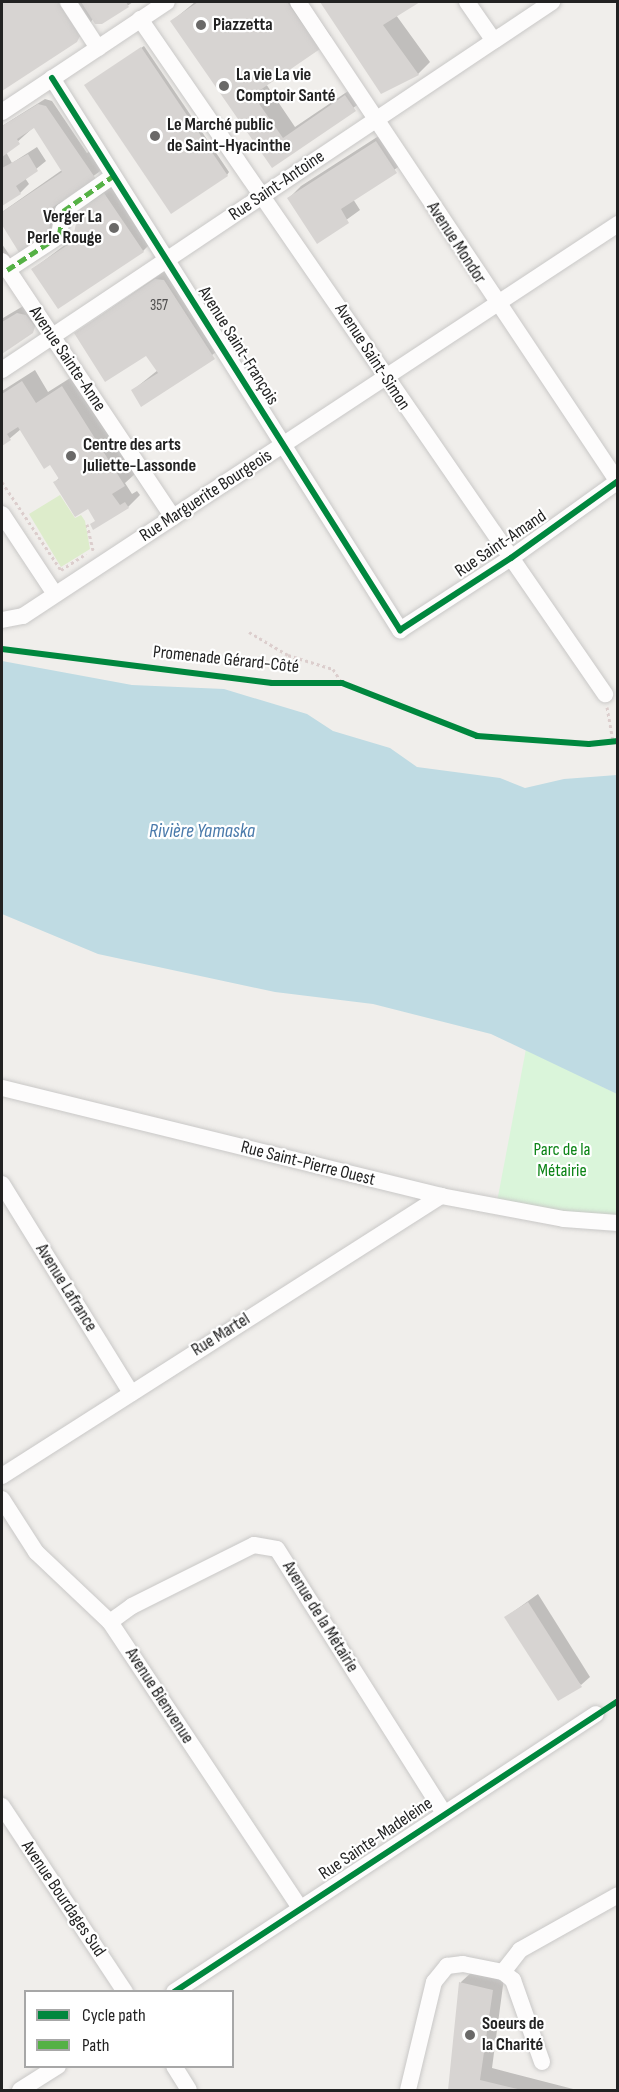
<!DOCTYPE html>
<html>
<head>
<meta charset="utf-8">
<style>
	body { margin:0 }
	#map { position:relative; width:619px; height:2092px; overflow:hidden; background:#f0eeeb; font-family:"Sofia Sans Condensed",sans-serif }
	div>[style] { position:absolute }
	[style*='--x'] { left:calc(var(--x)*1px); top:calc(var(--y)*1px); width:calc(var(--w)*1px); rotate:calc(var(--a)*1deg) }
	.grass>* { inset:0; background:#ddeccb }
	.park>* { inset:0; background:#daf5da }
	.water>* { inset:0; background:#bfdbe3 }
	.shadow>* { inset:0; background:#0003 }
	.building>* { inset:0; background:#d7d4d2 }
	.path>* { height:3px; margin-top:-1.5px; transform-origin:0; background:repeating-linear-gradient(90deg,#dccecd 0 3px,transparent 0 6px) }
	.roads { filter:drop-shadow(0 0 2px #c9c8c7) drop-shadow(0 0 2px #c9c8c7) }
	.minor>* { height:16px; margin:-8px; padding:0 8px; transform-origin:8px; border-radius:8px; background:#fdfcfc }
	.quiet>* { height:4.5px; margin-top:-2.25px; transform-origin:0; background:repeating-linear-gradient(90deg,#55b145 0 9px,transparent 0 13.5px) }
	.cycleway>* { height:6px; margin:-3px; padding:0 3px; transform-origin:3px; border-radius:3px; background:#00873e }
	.dots>* { width:16px; height:16px; translate:-50% -50%; box-sizing:border-box; border:3px solid #fff; border-radius:50% }
	span { translate:-50% -50%; white-space:nowrap; text-align:center; line-height:1.15; -webkit-text-stroke:4.5px #fff; paint-order:stroke }
	.number-label { font-size:15px; color:#4f4e4e }
	.number-label span { -webkit-text-stroke-width:0 }
	.poi-label { font-size:18px; color:#222; font-weight:700 }
	.left { translate:0 -50%; text-align:left }
	.right { translate:-100% -50%; text-align:right }
	.street-label { font-size:18px; color:#222 }
	.park-label { font-size:18px; color:#0c8416 }
	.water-label { font-size:20px; color:#4a7aab; font-style:italic }
	.frame { position:absolute; inset:0; border:3px solid #222; pointer-events:none }
	.legend { position:absolute; left:24px; top:1990px; width:210px; height:78px; box-sizing:border-box; background:#fff; border:2px solid #a7a7a7; margin:0; padding:8px 10px; list-style:none; font-size:18px; color:#222 }
	.legend li { display:flex; align-items:center; gap:12px; height:30px }
	.legend b { width:30px; border:2px solid #a7a7a7 }
</style>
</head>
<body>
<div id="map">
	<div class="grass">
		<i style="clip-path:polygon(60px 495px,75px 518px,81px 515px,85px 521px,90px 549px,61px 567px,29px 514px)"></i>
	</div>
	<div class="park">
		<i style="clip-path:polygon(526px 1049px,617px 1094px,617px 1221px,496px 1207px)"></i>
	</div>
	<div class="water">
		<i style="clip-path:polygon(2px 661px,132px 685px,224px 689px,307px 714px,333px 731px,390px 748px,417px 767px,500px 778px,525px 788px,564px 779px,617px 775px,617px 1094px,491px 1034px,373px 1004px,275px 992px,98px 954px,2px 914px)"></i>
	</div>
	<div class="shadow">
		<i style="clip-path:polygon(2px 2px,133px 2px,102px 23px,93px 19px,76px 41px,2px 90px)"></i>
		<i style="clip-path:polygon(195px 2px,307px 2px,331px 36px,266px 84px,295px 127px,357px 85px,367px 98px,272px 166px,172px 21px)"></i>
		<i style="clip-path:polygon(322px 2px,417px 2px,396px 15px,430px 62px,418px 74px,382px 92px)"></i>
		<i style="clip-path:polygon(144px 46px,229px 172px,227px 175px,89px 83px)"></i>
		<i style="clip-path:polygon(45px 99px,52px 101px,87px 153px,94px 148px,107px 166px,64px 198px,59px 222px,21px 252px,2px 222px,2px 212px,62px 170px,35px 126px,6px 152px,12px 163px,37px 147px,46px 161px,25px 178px,29px 184px,20px 193px,2px 204px,2px 126px)"></i>
		<i style="clip-path:polygon(388px 130px,408px 160px,353px 199px,360px 210px,317px 241px,289px 198px,301px 186px)"></i>
		<i style="clip-path:polygon(117px 182px,155px 239px,143px 251px,33px 269px,74px 238px,80px 210px)"></i>
		<i style="clip-path:polygon(2px 244px,10px 256px,2px 270px)"></i>
		<i style="clip-path:polygon(169px 268px,226px 345px,142px 405px,133px 390px,158px 370px,147px 354px,76px 333px)"></i>
		<i style="clip-path:polygon(30px 302px,45px 319px,2px 352px,2px 315px,3px 318px)"></i>
		<i style="clip-path:polygon(35px 370px,48px 392px,75px 375px,136px 473px,125px 483px,132px 494px,137px 491px,140px 495px,128px 507px,96px 520px,88px 507px,55px 482px,60px 477px,51px 463px,21px 429px,2px 445px,2px 391px)"></i>
		<i style="clip-path:polygon(538px 1594px,590px 1677px,581px 1685px,506px 1617px)"></i>
		<i style="clip-path:polygon(473px 1971px,504px 1978px,492px 2068px,577px 2090px,450px 2090px,461px 1982px)"></i>
	</div>
	<div class="building">
		<i style="clip-path:polygon(2px 2px,60px 2px,82px 32px,77px 42px,2px 91px)"></i>
		<i style="clip-path:polygon(81px 2px,126px 2px,129px 7px,102px 24px,95px 24px)"></i>
		<i style="clip-path:polygon(198px 2px,287px 2px,320px 49px,253px 95px,283px 138px,345px 95px,356px 111px,272px 168px,170px 21px)"></i>
		<i style="clip-path:polygon(320px 2px,420px 2px,383px 25px,419px 75px,381px 94px)"></i>
		<i style="clip-path:polygon(141px 47px,228px 176px,171px 214px,84px 85px)"></i>
		<i style="clip-path:polygon(38px 104px,46px 106px,96px 179px,53px 207px,48px 236px,20px 254px,2px 225px,2px 212px,62px 172px,34px 128px,17px 139px,20px 144px,2px 157px,2px 126px)"></i>
		<i style="clip-path:polygon(376px 141px,397px 173px,341px 209px,349px 223px,317px 244px,287px 198px)"></i>
		<i style="clip-path:polygon(28px 154px,38px 171px,16px 186px,21px 194px,2px 206px,2px 168px)"></i>
		<i style="clip-path:polygon(104px 193px,144px 252px,58px 309px,31px 269px,72px 242px,79px 210px)"></i>
		<i style="clip-path:polygon(155px 279px,164px 280px,215px 359px,141px 407px,131px 390px,158px 373px,146px 356px,105px 382px,74px 333px)"></i>
		<i style="clip-path:polygon(17px 313px,26px 315px,35px 327px,33px 333px,2px 354px,2px 322px)"></i>
		<i style="clip-path:polygon(22px 381px,36px 403px,62px 386px,125px 486px,112px 494px,120px 505px,125px 502px,129px 508px,93px 530px,90px 524px,95px 521px,88px 509px,75px 517px,53px 482px,59px 479px,50px 465px,44px 469px,18px 427px,7px 434px,11px 440px,2px 446px,2px 394px)"></i>
		<i style="clip-path:polygon(528px 1602px,582px 1687px,558px 1701px,504px 1617px)"></i>
		<i style="clip-path:polygon(459px 1982px,493px 1990px,480px 2080px,522px 2090px,448px 2090px)"></i>
	</div>
	<div class="path">
		<i style="--x:2;--y:482;--w:106;--a:56.2"></i>
		<i style="--x:61;--y:570;--w:30;--a:-33"></i>
		<i style="--x:87;--y:524;--w:27;--a:77"></i>
		<i style="--x:249;--y:632;--w:45;--a:30.5"></i>
		<i style="--x:288;--y:655;--w:47;--a:17.3"></i>
		<i style="--x:333;--y:669;--w:17;--a:57"></i>
		<i style="--x:607;--y:707;--w:35;--a:80"></i>
	</div>
	<div class="roads">
		<div class="minor">
			<i style="--x:68;--y:2;--w:55;--a:56.9"></i>
			<i style="--x:298;--y:2;--w:577;--a:56.31"></i>
			<i style="--x:467;--y:2;--w:47;--a:55.3"></i>
			<i style="--x:140;--y:19;--w:820;--a:55.44"></i>
			<i style="--x:52;--y:78;--w:653;--a:57.77"></i>
			<i style="--x:400;--y:630;--w:132;--a:-33"></i>
			<i style="--x:511;--y:558;--w:132;--a:-35.7"></i>
			<i style="--x:2;--y:112;--w:198;--a:-33.7"></i>
			<i style="--x:2;--y:261;--w:308;--a:56.3"></i>
			<i style="--x:7;--y:270;--w:62;--a:-33.2"></i>
			<i style="--x:59;--y:236;--w:25;--a:-81"></i>
			<i style="--x:63;--y:211;--w:61;--a:-35"></i>
			<i style="--x:2;--y:370;--w:662;--a:-33.79"></i>
			<i style="--x:2;--y:514;--w:96;--a:56.5"></i>
			<i style="--x:2;--y:620;--w:21;--a:-11"></i>
			<i style="--x:23;--y:616;--w:713;--a:-33.38"></i>
			<i style="--x:2;--y:1088;--w:452;--a:13.8"></i>
			<i style="--x:441;--y:1196;--w:125;--a:10.6"></i>
			<i style="--x:564;--y:1219;--w:54;--a:4.2"></i>
			<i style="--x:2;--y:1184;--w:246;--a:58.3"></i>
			<i style="--x:2;--y:1476;--w:521;--a:-32.53"></i>
			<i style="--x:2;--y:1499;--w:63;--a:57.3"></i>
			<i style="--x:36;--y:1552;--w:102;--a:43.4"></i>
			<i style="--x:110;--y:1622;--w:343;--a:56.4"></i>
			<i style="--x:110;--y:1622;--w:27;--a:-36"></i>
			<i style="--x:132;--y:1606;--w:136;--a:-26.6"></i>
			<i style="--x:254;--y:1545;--w:23;--a:10"></i>
			<i style="--x:277;--y:1549;--w:311;--a:57.7"></i>
			<i style="--x:2;--y:1806;--w:223;--a:56.5"></i>
			<i style="--x:503;--y:1972;--w:28;--a:-52"></i>
			<i style="--x:520;--y:1950;--w:112;--a:-29.3"></i>
			<i style="--x:174;--y:1992;--w:505;--a:-33.38"></i>
			<i style="--x:174;--y:2066;--w:28;--a:58"></i>
			<i style="--x:20;--y:2090;--w:45;--a:-32.3"></i>
			<i style="--x:408;--y:2090;--w:111;--a:-76.5"></i>
			<i style="--x:434;--y:1982;--w:21;--a:-51"></i>
			<i style="--x:447;--y:1966;--w:16;--a:-7"></i>
			<i style="--x:463;--y:1964;--w:41;--a:11.3"></i>
			<i style="--x:503;--y:1972;--w:13;--a:39"></i>
			<i style="--x:513;--y:1980;--w:87;--a:70.5"></i>
		</div>
	</div>
	<div class="quiet">
		<i style="--x:7;--y:270;--w:62;--a:-33.2"></i>
		<i style="--x:59;--y:236;--w:25;--a:-81"></i>
		<i style="--x:63;--y:211;--w:61;--a:-35"></i>
	</div>
	<div class="cycleway">
		<i style="--x:52;--y:78;--w:653;--a:57.77"></i>
		<i style="--x:400;--y:630;--w:132;--a:-33"></i>
		<i style="--x:511;--y:558;--w:132;--a:-35.7"></i>
		<i style="--x:2;--y:649;--w:272;--a:7.2"></i>
		<i style="--x:272;--y:683;--w:70;--a:0"></i>
		<i style="--x:342;--y:683;--w:145;--a:21.4"></i>
		<i style="--x:477;--y:736;--w:112;--a:4.1"></i>
		<i style="--x:589;--y:744;--w:29;--a:-6"></i>
		<i style="--x:174;--y:1992;--w:531;--a:-33.24"></i>
	</div>
	<div class="dots">
		<i style="left:201px;top:25px;background:#6a6968"></i>
		<i style="left:224px;top:86px;background:#6a6968"></i>
		<i style="left:155px;top:136px;background:#6a6968"></i>
		<i style="left:114px;top:228px;background:#6a6968"></i>
		<i style="left:71px;top:456px;background:#6a6968"></i>
		<i style="left:470px;top:2035px;background:#6a6968"></i>
	</div>
	<div class="number-label">
		<span style="left:159px;top:306px">357</span>
	</div>
	<div class="poi-label">
		<span class="left" style="left:213px;top:25px">Piazzetta</span>
		<span class="left" style="left:236px;top:86px">La vie La vie<br>Comptoir Santé</span>
		<span class="left" style="left:167px;top:136px">Le Marché public<br>de Saint-Hyacinthe</span>
		<span class="right" style="left:102px;top:228px">Verger La<br>Perle Rouge</span>
		<span class="left" style="left:83px;top:456px">Centre des arts<br>Juliette-Lassonde</span>
		<span class="left" style="left:482px;top:2035px">Soeurs de<br>la Charité</span>
	</div>
	<div class="street-label">
		<span style="left:277px;top:186px;rotate:-34deg">Rue Saint-Antoine</span>
		<span style="left:456px;top:243px;rotate:57deg">Avenue Mondor</span>
		<span style="left:238px;top:346px;rotate:58deg">Avenue Saint-François</span>
		<span style="left:372px;top:357px;rotate:57deg">Avenue Saint-Simon</span>
		<span style="left:67px;top:359px;rotate:56deg">Avenue Sainte-Anne</span>
		<span style="left:206px;top:496px;rotate:-33deg">Rue Marguerite Bourgeois</span>
		<span style="left:501px;top:544px;rotate:-34deg">Rue Saint-Amand</span>
		<span style="left:226px;top:660px;rotate:6deg">Promenade Gérard-Côté</span>
		<span style="left:308px;top:1164px;rotate:14deg">Rue Saint-Pierre Ouest</span>
		<span style="left:66px;top:1288px;rotate:58deg">Avenue Lafrance</span>
		<span style="left:221px;top:1335px;rotate:-32deg">Rue Martel</span>
		<span style="left:320px;top:1617px;rotate:58deg">Avenue de la Métairie</span>
		<span style="left:159px;top:1696px;rotate:57deg">Avenue Bienvenue</span>
		<span style="left:376px;top:1839px;rotate:-34deg">Rue Sainte-Madeleine</span>
		<span style="left:63px;top:1899px;rotate:56deg">Avenue Bourdages Sud</span>
	</div>
	<div class="park-label">
		<span style="left:562px;top:1161px">Parc de la<br>Métairie</span>
	</div>
	<div class="water-label">
		<span style="left:202px;top:831px">Rivière Yamaska</span>
	</div>
	<div class="frame"></div>
	<ul class="legend">
	<li><b style="height:8px;background:#00873e"></b>Cycle path</li>
	<li><b style="height:8px;background:#55b145"></b>Path</li>
	</ul>
</div>
</body>
</html>
